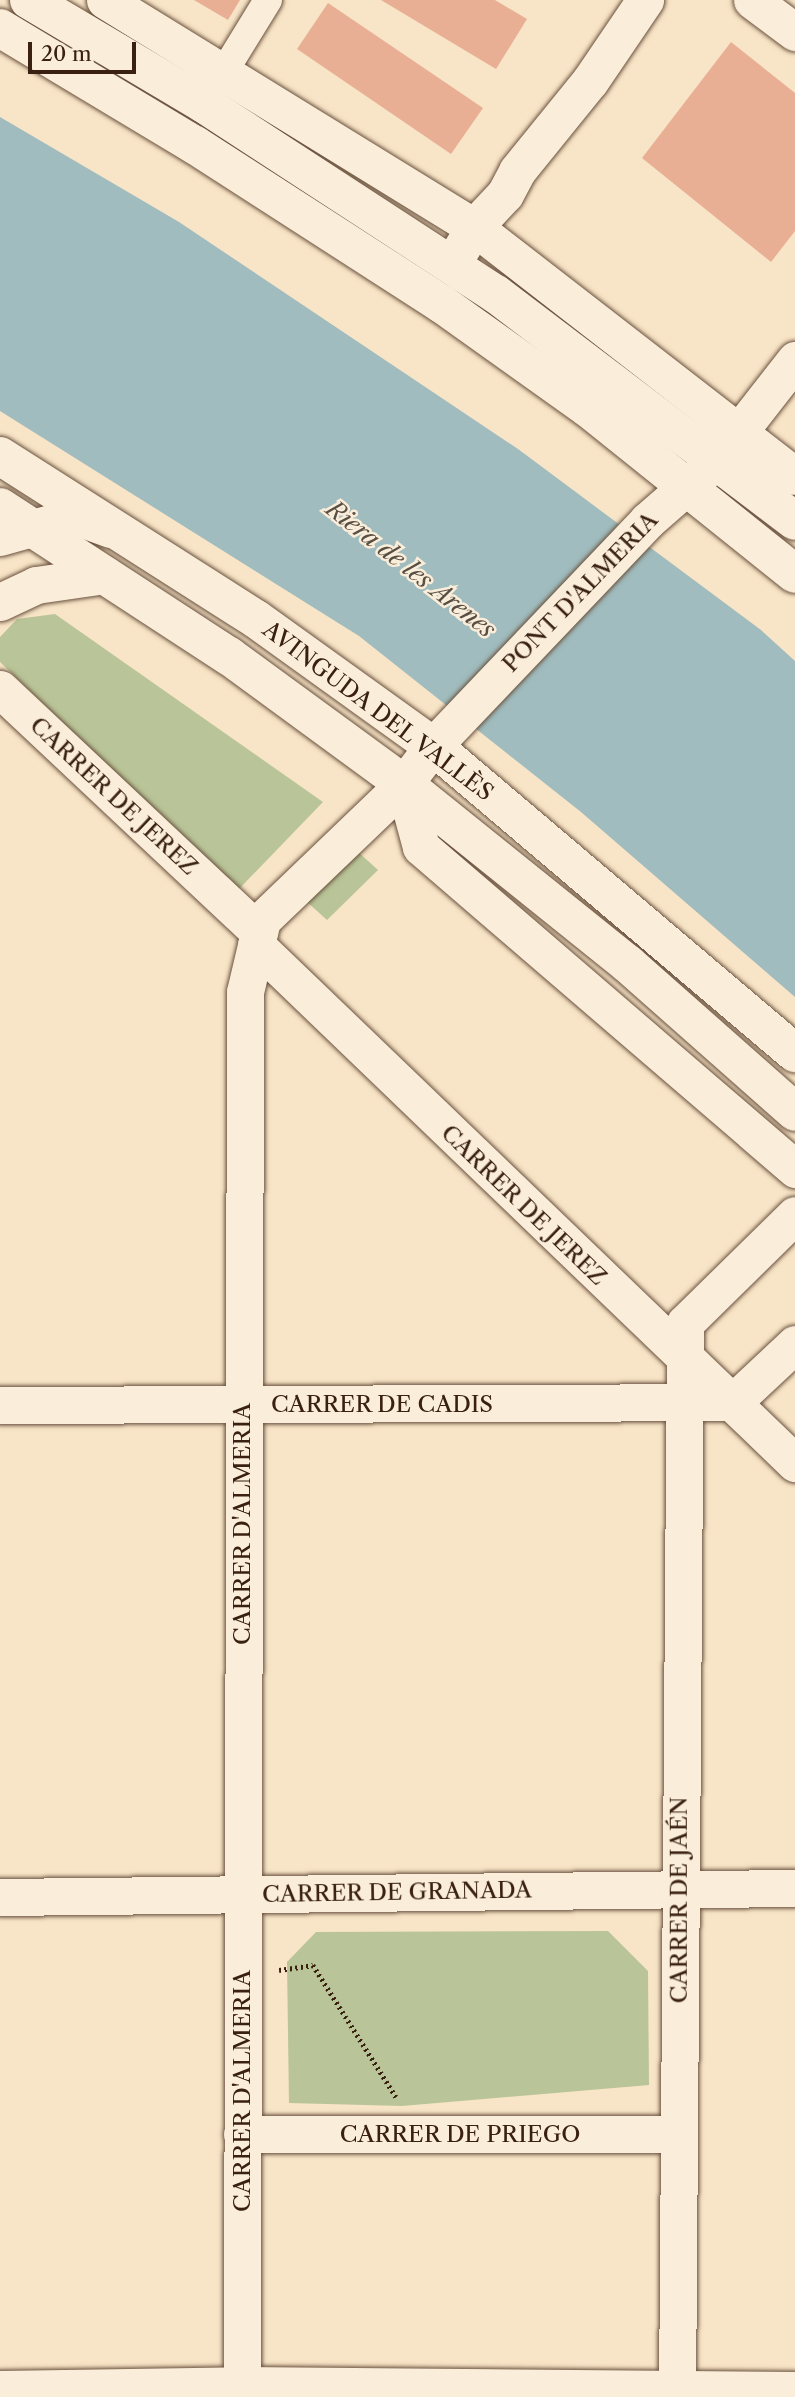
<!DOCTYPE html>
<html>
<head>
<meta charset="utf-8">
<style>
	body { margin:0 }
	#map { position:relative; width:795px; height:2397px; overflow:hidden; background:#f8e4c6; font-family:"Libre Caslon Text",serif }
	div>[style] { position:absolute }
	[style*='--x'] { left:calc(var(--x)*1px); top:calc(var(--y)*1px); width:calc(var(--w)*1px); rotate:calc(var(--a)*1deg) }
	.green>* { inset:0; background:#b9c598 }
	.water>* { inset:0; background:#a0bcbe }
	.building>* { inset:0; background:#e9af95 }
	.path>* { height:4.5px; margin-top:-2.25px; transform-origin:0; background:repeating-linear-gradient(90deg,#392010 0 2px,transparent 0 5.5px) }
	.roads { filter:drop-shadow(0 0 2px #69513e) drop-shadow(0 0 2px #69513e) }
	.pedestrian>* { height:28px; margin:-14px; padding:0 14px; transform-origin:14px; border-radius:14px; background:#faedda }
	.minor>* { height:37px; margin:-18.5px; padding:0 18.5px; transform-origin:18.5px; border-radius:18.5px; background:#faedda }
	.secondary>* { height:38px; margin:-19px; padding:0 19px; transform-origin:19px; border-radius:19px; background:#faedda }
	span { translate:-50% -50%; white-space:nowrap; text-align:center; line-height:1.15; -webkit-text-stroke:5px #faedda; paint-order:stroke }
	.street-label { font-size:23px; color:#392010 }
	.water-label { font-size:24px; color:#584f44; font-style:italic }
	.scale { position:absolute; left:28px; top:42px; width:108px; height:32px; box-sizing:border-box; border:4px solid #392010; border-top:0; padding-left:9px; font-size:21px; line-height:24px; white-space:nowrap; color:#392010; -webkit-text-stroke:5px #faedda; paint-order:stroke }
</style>
</head>
<body>
<div id="map">
	<div class="green">
		<i style="clip-path:polygon(55px 614px,323px 802px,237px 891px,0 662px,0 637px,17px 619px)"></i>
		<i style="clip-path:polygon(356px 850px,378px 870px,327px 920px,306px 901px)"></i>
		<i style="clip-path:polygon(608px 1931px,648px 1971px,649px 2085px,402px 2106px,289px 2103px,287px 1962px,316px 1932px)"></i>
	</div>
	<div class="water">
		<i style="clip-path:polygon(0 117px,179px 222px,518px 449px,761px 630px,795px 661px,795px 997px,581px 812px,359px 636px,0 411px)"></i>
	</div>
	<div class="building">
		<i style="clip-path:polygon(194px 0,240px 0,228px 20px)"></i>
		<i style="clip-path:polygon(381px 0,495px 0,527px 19px,496px 69px)"></i>
		<i style="clip-path:polygon(328px 3px,483px 108px,451px 154px,297px 49px)"></i>
		<i style="clip-path:polygon(731px 42px,795px 93px,795px 231px,771px 262px,642px 158px)"></i>
	</div>
	<div class="path">
		<i style="--x:279;--y:1970;--w:34;--a:-8"></i>
		<i style="--x:313;--y:1965;--w:156;--a:57.8"></i>
	</div>
	<div class="roads">
		<div class="pedestrian">
			<i style="--x:225;--y:70;--w:82;--a:-58.4"></i>
		</div>
		<div class="minor">
			<i style="--x:105;--y:0;--w:433;--a:31.6"></i>
			<i style="--x:474;--y:227;--w:406;--a:37.8"></i>
			<i style="--x:752;--y:0;--w:54;--a:36.7"></i>
			<i style="--x:461;--y:249;--w:26;--a:-59"></i>
			<i style="--x:474;--y:227;--w:45;--a:-46.8"></i>
			<i style="--x:505;--y:194;--w:26;--a:-62"></i>
			<i style="--x:517;--y:171;--w:116;--a:-51"></i>
			<i style="--x:590;--y:81;--w:98;--a:-55.8"></i>
			<i style="--x:0;--y:537;--w:78;--a:-15.6"></i>
			<i style="--x:75;--y:516;--w:38;--a:20"></i>
			<i style="--x:0;--y:602;--w:40;--a:-25"></i>
			<i style="--x:36;--y:585;--w:70;--a:-8.2"></i>
			<i style="--x:0;--y:689;--w:355;--a:43.2"></i>
			<i style="--x:404;--y:784;--w:65;--a:74.9"></i>
			<i style="--x:421;--y:847;--w:494;--a:40.7"></i>
			<i style="--x:256;--y:945;--w:748;--a:43.86"></i>
			<i style="--x:0;--y:1405;--w:733;--a:-0.23"></i>
			<i style="--x:733;--y:1402;--w:85;--a:-43.1"></i>
			<i style="--x:0;--y:1897;--w:795;--a:-0.65"></i>
			<i style="--x:242;--y:2134;--w:436;--a:0"></i>
			<i style="--x:0;--y:2389;--w:242;--a:-0.9"></i>
			<i style="--x:242;--y:2385;--w:553;--a:0.52"></i>
			<i style="--x:242;--y:2397;--w:1405;--a:-89.88"></i>
			<i style="--x:245;--y:992;--w:74;--a:-76.7"></i>
			<i style="--x:262;--y:920;--w:197;--a:-43.8"></i>
			<i style="--x:404;--y:784;--w:48;--a:-52.7"></i>
			<i style="--x:433;--y:746;--w:311;--a:-46.4"></i>
			<i style="--x:647;--y:521;--w:93;--a:-41.1"></i>
			<i style="--x:717;--y:460;--w:127;--a:-52"></i>
			<i style="--x:677;--y:2397;--w:1074;--a:-89.57"></i>
			<i style="--x:685;--y:1323;--w:154;--a:-44.5"></i>
		</div>
		<div class="secondary">
			<i style="--x:29;--y:0;--w:204;--a:30.7"></i>
			<i style="--x:204;--y:104;--w:348;--a:33.1"></i>
			<i style="--x:496;--y:294;--w:375;--a:37.2"></i>
			<i style="--x:0;--y:28;--w:227;--a:31"></i>
			<i style="--x:195;--y:145;--w:294;--a:32.8"></i>
			<i style="--x:442;--y:304;--w:179;--a:35.5"></i>
			<i style="--x:588;--y:408;--w:265;--a:38.7"></i>
			<i style="--x:0;--y:456;--w:303;--a:32.5"></i>
			<i style="--x:256;--y:619;--w:218;--a:35.7"></i>
			<i style="--x:433;--y:746;--w:475;--a:40.3"></i>
			<i style="--x:0;--y:507;--w:273;--a:33.1"></i>
			<i style="--x:229;--y:656;--w:217;--a:36.2"></i>
			<i style="--x:404;--y:784;--w:287;--a:38.8"></i>
			<i style="--x:628;--y:964;--w:223;--a:41.5"></i>
		</div>
	</div>
	<div class="street-label">
		<span style="left:580px;top:592px;rotate:-46deg">PONT D'ALMERIA</span>
		<span style="left:378px;top:711px;rotate:37deg">AVINGUDA DEL VALLÈS</span>
		<span style="left:114px;top:796px;rotate:43deg">CARRER DE JEREZ</span>
		<span style="left:524px;top:1205px;rotate:44deg">CARRER DE JEREZ</span>
		<span style="left:382px;top:1404px">CARRER DE CADIS</span>
		<span style="left:242px;top:1524px;rotate:-90deg">CARRER D'ALMERIA</span>
		<span style="left:397px;top:1892px;rotate:-1deg">CARRER DE GRANADA</span>
		<span style="left:679px;top:1900px;rotate:-90deg">CARRER DE JAÉN</span>
		<span style="left:242px;top:2091px;rotate:-90deg">CARRER D'ALMERIA</span>
		<span style="left:460px;top:2134px">CARRER DE PRIEGO</span>
	</div>
	<div class="water-label">
		<span style="left:411px;top:569px;rotate:38deg">Riera de les Arenes</span>
	</div>
	<div class="scale">20 m</div>
</div>
</body>
</html>
